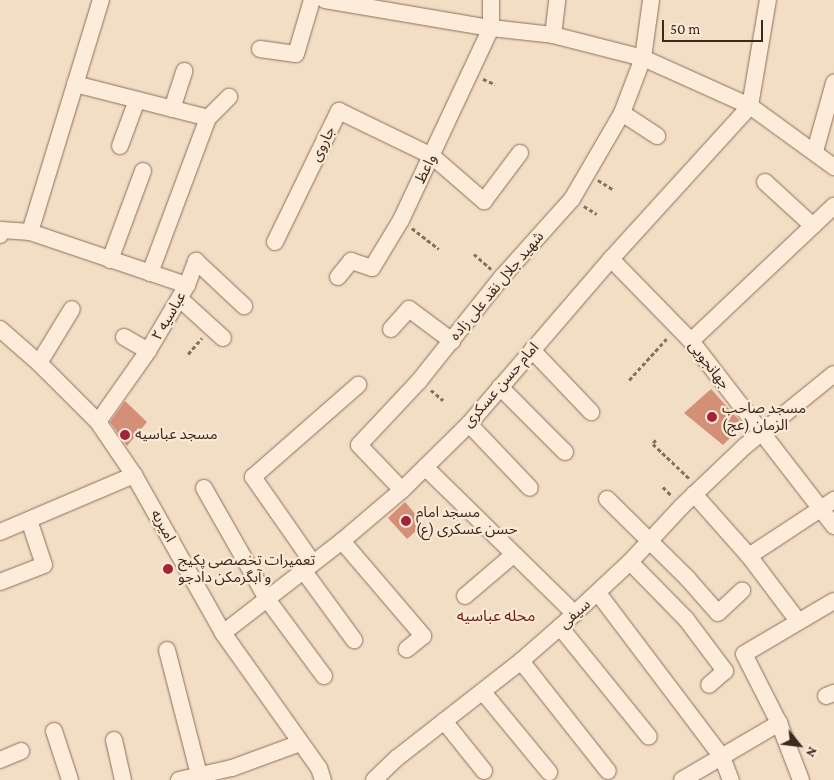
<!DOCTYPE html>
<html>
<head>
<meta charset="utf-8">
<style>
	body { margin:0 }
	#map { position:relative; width:834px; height:780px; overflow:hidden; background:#f2ddc5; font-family:"Crimson Pro","Noto Sans Arabic",serif }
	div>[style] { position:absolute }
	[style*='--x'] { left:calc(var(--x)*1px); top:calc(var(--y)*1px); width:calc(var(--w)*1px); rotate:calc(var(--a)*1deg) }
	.building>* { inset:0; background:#d48f77 }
	.path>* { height:2.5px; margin-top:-1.25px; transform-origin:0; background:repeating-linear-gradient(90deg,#906d59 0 4px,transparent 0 6.5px) }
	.roads { filter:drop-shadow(0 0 1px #906d59) drop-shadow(0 0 1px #906d59) }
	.street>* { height:16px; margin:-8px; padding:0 8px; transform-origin:8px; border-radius:8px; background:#fcecd9 }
	.dots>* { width:14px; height:14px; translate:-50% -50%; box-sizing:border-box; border:2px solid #f9e9d5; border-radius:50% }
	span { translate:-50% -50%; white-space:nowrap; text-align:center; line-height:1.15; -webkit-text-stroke:4.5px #f9e9d5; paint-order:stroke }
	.street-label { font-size:15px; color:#3e281e }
	.poi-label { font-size:15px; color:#3e281e }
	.left { translate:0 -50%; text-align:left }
	.neighbourhood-label { font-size:16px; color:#6f1d19 }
	.north { position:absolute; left:774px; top:720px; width:50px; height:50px; -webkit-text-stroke:4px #f9e9d5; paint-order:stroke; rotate:119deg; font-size:14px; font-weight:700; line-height:20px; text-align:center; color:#3e281e }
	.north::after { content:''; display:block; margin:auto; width:18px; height:22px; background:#3e281e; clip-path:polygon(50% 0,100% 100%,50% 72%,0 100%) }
	.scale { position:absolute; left:662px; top:20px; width:101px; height:22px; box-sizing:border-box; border:2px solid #3e281e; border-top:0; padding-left:6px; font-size:15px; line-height:18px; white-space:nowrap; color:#3e281e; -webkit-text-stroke:4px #f9e9d5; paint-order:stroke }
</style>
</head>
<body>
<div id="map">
	<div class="building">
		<i style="clip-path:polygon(711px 389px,739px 420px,739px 429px,723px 445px,684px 413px)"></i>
		<i style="clip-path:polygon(125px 401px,147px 422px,127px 446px,110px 422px)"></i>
		<i style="clip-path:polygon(405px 502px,424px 524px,407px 539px,388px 518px)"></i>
	</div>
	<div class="path">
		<i style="--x:483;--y:79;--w:13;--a:23"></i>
		<i style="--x:598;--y:180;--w:19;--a:32"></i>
		<i style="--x:584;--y:206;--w:15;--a:32"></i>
		<i style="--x:412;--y:228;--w:34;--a:38"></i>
		<i style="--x:474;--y:254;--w:23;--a:41"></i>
		<i style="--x:188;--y:354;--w:21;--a:-49"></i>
		<i style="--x:629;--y:380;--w:58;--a:-47.8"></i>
		<i style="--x:431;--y:390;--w:16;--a:40"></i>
		<i style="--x:656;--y:440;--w:5;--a:127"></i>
		<i style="--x:653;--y:444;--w:51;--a:43.4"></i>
		<i style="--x:663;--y:487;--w:13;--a:45"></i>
	</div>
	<div class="roads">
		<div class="street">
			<i style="--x:325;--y:0;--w:168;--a:9.6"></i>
			<i style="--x:491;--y:28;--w:62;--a:6.4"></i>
			<i style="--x:553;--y:35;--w:93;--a:14.3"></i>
			<i style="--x:643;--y:58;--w:117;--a:24.2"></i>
			<i style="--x:750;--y:106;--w:104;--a:36"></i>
			<i style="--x:553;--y:35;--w:35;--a:-83"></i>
			<i style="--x:260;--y:49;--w:36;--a:8"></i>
			<i style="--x:296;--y:54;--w:56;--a:-73.5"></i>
			<i style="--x:75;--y:84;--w:137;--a:14.3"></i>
			<i style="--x:750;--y:106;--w:108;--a:-80.4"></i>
			<i style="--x:172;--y:109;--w:40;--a:-72"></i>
			<i style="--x:622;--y:113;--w:42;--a:33.3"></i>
			<i style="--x:120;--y:146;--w:49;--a:-69.7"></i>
			<i style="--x:815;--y:151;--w:71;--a:-74.4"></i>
			<i style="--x:765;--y:182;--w:65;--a:42.5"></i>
			<i style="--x:30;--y:232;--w:243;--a:-73"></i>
			<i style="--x:0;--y:235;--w:5;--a:-68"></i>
			<i style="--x:2;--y:230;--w:28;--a:4"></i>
			<i style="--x:30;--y:232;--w:166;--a:18.7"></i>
			<i style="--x:275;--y:242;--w:146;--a:-64"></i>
			<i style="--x:339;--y:111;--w:103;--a:25.8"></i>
			<i style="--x:432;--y:156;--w:69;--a:40.9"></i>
			<i style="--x:484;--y:201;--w:60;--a:-53.1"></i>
			<i style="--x:611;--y:259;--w:115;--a:45.7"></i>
			<i style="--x:691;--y:341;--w:234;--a:52.3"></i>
			<i style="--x:110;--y:260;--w:95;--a:-69.7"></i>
			<i style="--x:150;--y:273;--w:165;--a:-69.5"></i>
			<i style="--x:208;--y:118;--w:30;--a:-45"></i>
			<i style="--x:338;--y:277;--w:21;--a:-51"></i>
			<i style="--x:351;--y:261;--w:22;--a:18"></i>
			<i style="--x:372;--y:268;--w:56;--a:-58.9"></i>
			<i style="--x:401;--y:220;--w:212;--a:-64.9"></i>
			<i style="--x:491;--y:28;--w:28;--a:-90"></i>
			<i style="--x:180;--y:299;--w:58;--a:42.2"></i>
			<i style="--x:0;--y:329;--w:52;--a:41.1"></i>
			<i style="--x:39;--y:363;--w:83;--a:45"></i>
			<i style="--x:98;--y:422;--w:64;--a:55.8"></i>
			<i style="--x:134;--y:475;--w:181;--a:60.6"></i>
			<i style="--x:223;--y:633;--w:166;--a:54.6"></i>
			<i style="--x:319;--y:768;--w:13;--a:72"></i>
			<i style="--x:391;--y:329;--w:27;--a:-48"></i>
			<i style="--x:409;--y:309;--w:54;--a:36.7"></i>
			<i style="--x:124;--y:337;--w:28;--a:30"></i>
			<i style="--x:691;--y:341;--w:197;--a:-43.4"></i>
			<i style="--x:532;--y:350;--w:86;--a:46.4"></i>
			<i style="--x:39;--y:363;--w:63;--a:-58.6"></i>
			<i style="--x:500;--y:387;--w:92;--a:45"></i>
			<i style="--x:98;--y:422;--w:87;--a:-54.8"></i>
			<i style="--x:148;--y:351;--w:77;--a:-59.4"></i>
			<i style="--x:187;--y:285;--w:26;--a:-69"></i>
			<i style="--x:196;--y:261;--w:66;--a:43.2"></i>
			<i style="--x:469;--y:424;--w:88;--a:46.4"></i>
			<i style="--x:425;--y:467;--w:210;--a:44.4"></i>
			<i style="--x:204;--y:488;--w:128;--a:60.4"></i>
			<i style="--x:267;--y:599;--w:96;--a:53.5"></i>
			<i style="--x:402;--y:490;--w:62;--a:-133.7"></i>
			<i style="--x:359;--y:445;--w:88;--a:-46.8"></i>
			<i style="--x:419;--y:381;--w:133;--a:-51.4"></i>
			<i style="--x:502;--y:277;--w:105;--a:-48.1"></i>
			<i style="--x:572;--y:199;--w:99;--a:-59.8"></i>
			<i style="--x:622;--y:113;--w:59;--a:-69.1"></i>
			<i style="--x:643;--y:58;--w:59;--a:-82.1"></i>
			<i style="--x:694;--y:494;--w:83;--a:48.4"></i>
			<i style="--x:749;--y:556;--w:81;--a:53"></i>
			<i style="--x:607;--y:499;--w:114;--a:44.6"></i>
			<i style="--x:688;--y:579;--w:45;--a:48.6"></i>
			<i style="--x:718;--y:613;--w:33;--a:-43"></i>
			<i style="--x:0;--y:532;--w:146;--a:-23"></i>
			<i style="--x:342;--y:541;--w:125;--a:49.5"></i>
			<i style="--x:423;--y:636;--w:21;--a:141"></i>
			<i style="--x:749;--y:556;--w:102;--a:-33.4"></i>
			<i style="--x:630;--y:562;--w:80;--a:45.5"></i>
			<i style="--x:686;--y:619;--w:65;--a:53.1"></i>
			<i style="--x:725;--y:671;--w:21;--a:139"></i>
			<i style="--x:313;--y:563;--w:105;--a:-124.9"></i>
			<i style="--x:253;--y:477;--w:140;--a:-41.2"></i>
			<i style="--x:303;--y:570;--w:87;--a:53.9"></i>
			<i style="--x:0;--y:582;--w:47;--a:-21.1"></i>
			<i style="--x:44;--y:565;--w:47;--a:-108.4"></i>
			<i style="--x:598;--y:593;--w:206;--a:52.9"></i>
			<i style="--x:722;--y:757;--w:25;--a:69"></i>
			<i style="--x:465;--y:596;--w:63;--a:-40.5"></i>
			<i style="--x:560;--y:627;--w:141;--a:51"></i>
			<i style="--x:223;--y:633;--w:150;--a:-37.7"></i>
			<i style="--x:342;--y:541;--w:79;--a:-40.4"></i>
			<i style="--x:402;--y:490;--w:94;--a:-44.6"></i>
			<i style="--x:469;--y:424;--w:218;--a:-49.3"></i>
			<i style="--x:611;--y:259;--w:207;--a:-47.7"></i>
			<i style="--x:167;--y:650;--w:129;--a:75.6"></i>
			<i style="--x:521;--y:661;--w:140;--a:51.7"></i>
			<i style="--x:483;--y:692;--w:104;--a:50.5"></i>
			<i style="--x:826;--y:696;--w:9;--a:-21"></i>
			<i style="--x:444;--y:721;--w:64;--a:51.3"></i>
			<i style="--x:54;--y:731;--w:52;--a:71.9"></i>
			<i style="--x:114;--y:740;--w:41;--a:77.3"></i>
			<i style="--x:0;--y:760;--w:23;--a:-23"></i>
			<i style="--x:179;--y:780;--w:54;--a:-12.8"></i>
			<i style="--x:232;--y:768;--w:72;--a:-20.2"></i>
			<i style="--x:374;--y:780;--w:32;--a:-44"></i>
			<i style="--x:397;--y:758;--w:157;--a:-38"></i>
			<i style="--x:521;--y:661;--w:52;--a:-41.1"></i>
			<i style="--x:560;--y:627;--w:96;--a:-42.9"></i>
			<i style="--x:630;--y:562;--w:76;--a:-47.1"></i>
			<i style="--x:682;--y:506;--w:87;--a:-43.6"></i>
			<i style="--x:745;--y:446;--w:114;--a:-39"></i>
			<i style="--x:682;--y:780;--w:113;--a:-30.4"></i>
			<i style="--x:801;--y:780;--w:61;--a:-111.1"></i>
			<i style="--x:779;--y:723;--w:77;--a:-116.9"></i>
			<i style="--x:744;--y:654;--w:104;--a:-30.5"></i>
		</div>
	</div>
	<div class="dots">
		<i style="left:712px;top:417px;background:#a52239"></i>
		<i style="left:125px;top:435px;background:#a52239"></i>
		<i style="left:406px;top:521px;background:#a52239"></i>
		<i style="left:168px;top:569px;background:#a52239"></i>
	</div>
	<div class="street-label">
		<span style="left:323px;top:144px;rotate:-64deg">جاروی</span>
		<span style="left:426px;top:169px;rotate:-64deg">واعظ</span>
		<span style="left:497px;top:286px;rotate:-50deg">شهید جلال نقد علی زاده</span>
		<span style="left:169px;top:316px;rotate:-60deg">عباسیه ۲</span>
		<span style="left:709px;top:365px;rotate:52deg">جهانجویی</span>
		<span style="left:501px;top:385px;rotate:-49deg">امام حسن عسکری</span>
		<span style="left:163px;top:526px;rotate:61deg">امیریه</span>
		<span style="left:575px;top:614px;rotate:-42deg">سیفی</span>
	</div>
	<div class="poi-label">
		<span class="left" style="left:722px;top:417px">مسجد صاحب<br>الزمان (عج)</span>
		<span class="left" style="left:135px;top:435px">مسجد عباسیه</span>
		<span class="left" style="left:416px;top:521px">مسجد امام<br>حسن عسکری (ع)</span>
		<span class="left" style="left:178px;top:569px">تعمیرات تخصصی پکیج<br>و آبگرمکن دادجو</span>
	</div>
	<div class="neighbourhood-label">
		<span style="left:496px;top:616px">محله عباسیه</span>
	</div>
	<div class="north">N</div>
	<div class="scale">50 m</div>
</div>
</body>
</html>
